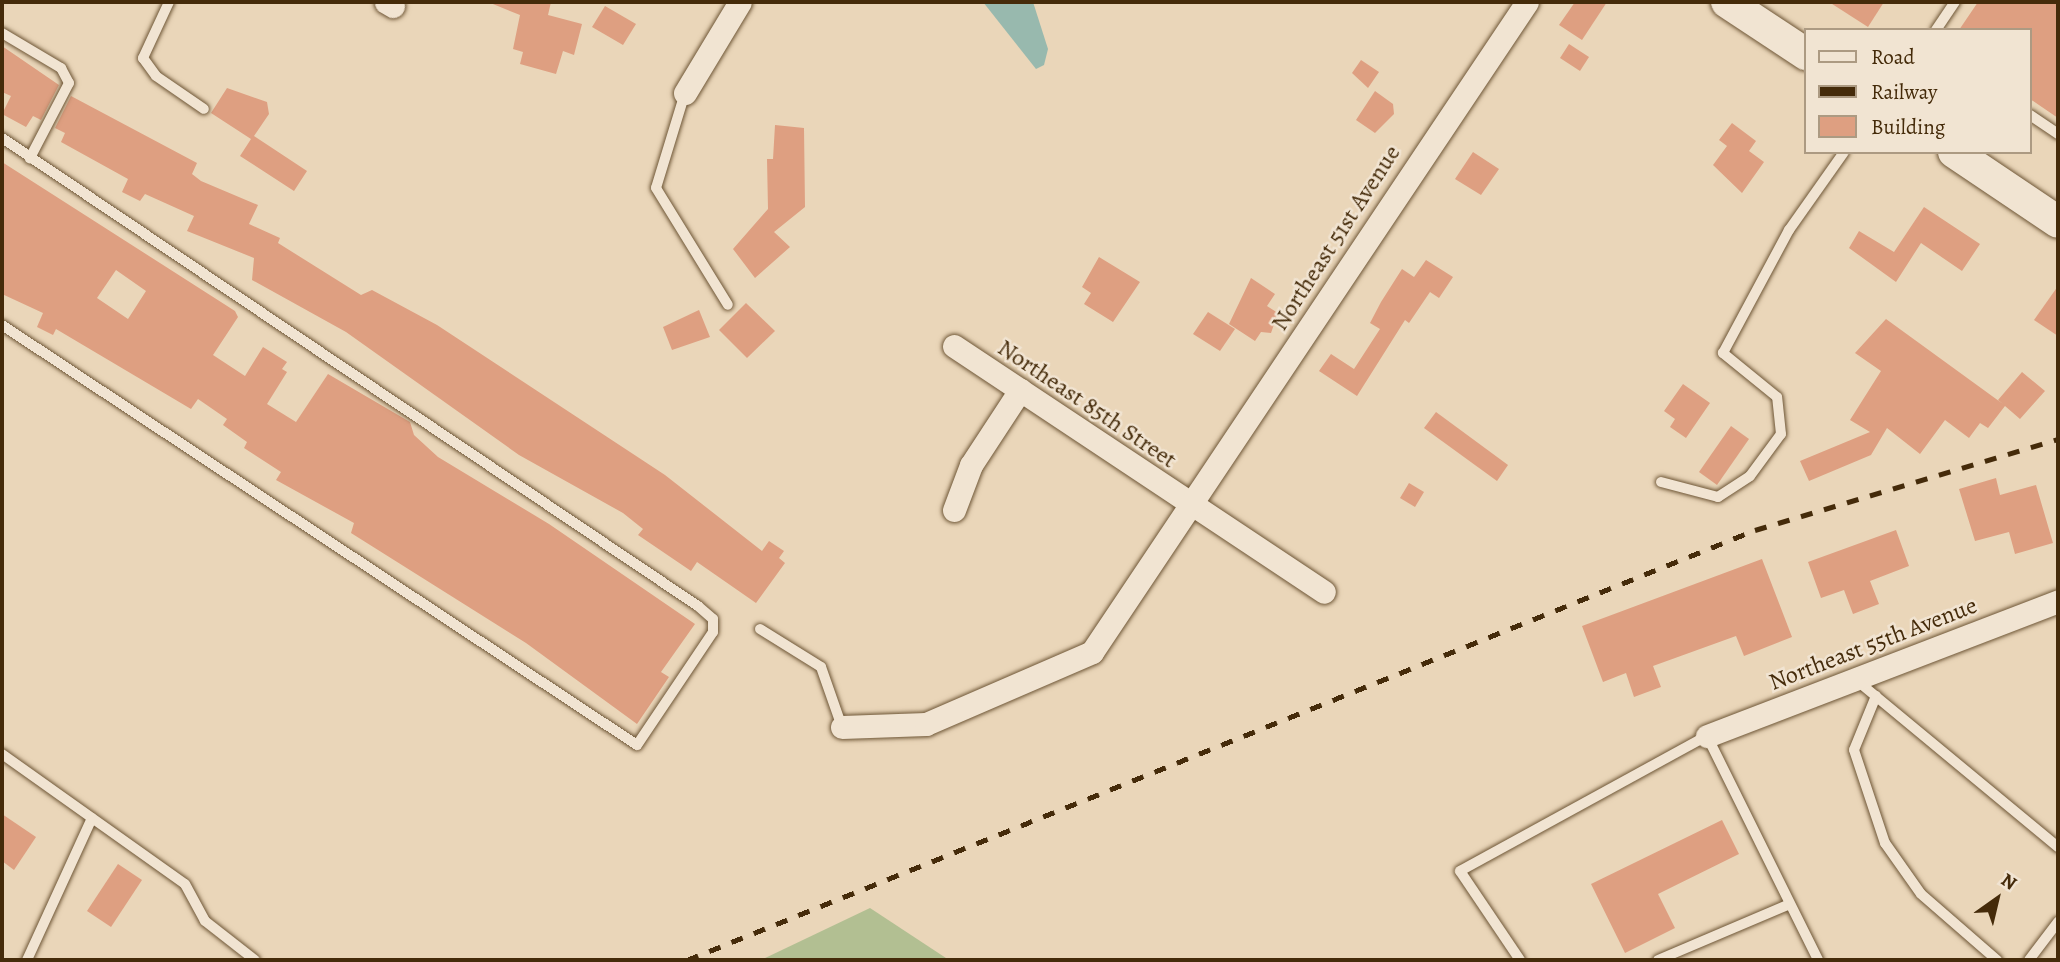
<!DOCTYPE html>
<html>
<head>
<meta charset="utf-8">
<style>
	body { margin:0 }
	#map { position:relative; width:2060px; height:962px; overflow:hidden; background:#ead6b9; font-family:Alegreya,serif }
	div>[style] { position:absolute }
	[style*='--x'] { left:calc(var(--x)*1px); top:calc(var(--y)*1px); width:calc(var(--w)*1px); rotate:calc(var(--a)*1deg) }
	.green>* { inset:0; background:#b2bf92 }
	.water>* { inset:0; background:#98b9ae }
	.building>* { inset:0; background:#de9f81 }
	.roads { filter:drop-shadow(0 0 2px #6e5636) drop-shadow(0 0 2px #6e5636) }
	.service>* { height:10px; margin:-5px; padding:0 5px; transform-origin:5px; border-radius:5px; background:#f1e4d2 }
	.minor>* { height:23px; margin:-11.5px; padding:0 11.5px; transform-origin:11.5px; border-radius:11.5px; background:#f1e4d2 }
	.secondary>* { height:32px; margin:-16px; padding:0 16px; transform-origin:16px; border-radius:16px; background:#f1e4d2 }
	.rail>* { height:5px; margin-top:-2.5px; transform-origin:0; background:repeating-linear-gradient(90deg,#452b0a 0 12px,transparent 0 24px) }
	span { translate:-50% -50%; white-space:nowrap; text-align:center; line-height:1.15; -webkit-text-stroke:5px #f1e4d2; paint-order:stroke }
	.street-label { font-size:24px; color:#452b0a }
	.frame { position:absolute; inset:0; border:4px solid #452b0a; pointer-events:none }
	.legend { position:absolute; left:1804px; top:28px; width:228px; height:126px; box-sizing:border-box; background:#f1e4d2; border:2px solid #ac9a82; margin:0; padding:9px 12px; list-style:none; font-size:21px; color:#452b0a }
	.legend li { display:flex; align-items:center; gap:14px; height:35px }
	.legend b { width:35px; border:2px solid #ac9a82 }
	.north { position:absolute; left:1962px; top:864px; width:70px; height:70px; -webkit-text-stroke:5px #f1e4d2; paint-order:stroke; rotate:34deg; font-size:19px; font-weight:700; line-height:28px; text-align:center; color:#452b0a }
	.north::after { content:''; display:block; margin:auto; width:24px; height:32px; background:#452b0a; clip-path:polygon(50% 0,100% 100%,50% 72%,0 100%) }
</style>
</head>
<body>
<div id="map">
	<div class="green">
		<i style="clip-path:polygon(870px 908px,949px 960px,761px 960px)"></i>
	</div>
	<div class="water">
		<i style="clip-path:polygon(983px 2px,1033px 2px,1048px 49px,1044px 65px,1036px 69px)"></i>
	</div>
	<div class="building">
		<i style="clip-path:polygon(488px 2px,551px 2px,548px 15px,582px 24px,574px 55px,563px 51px,556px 74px,520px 64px,523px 52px,513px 49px,520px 15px)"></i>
		<i style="clip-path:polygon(1575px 2px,1607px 2px,1582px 40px,1559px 25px)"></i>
		<i style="clip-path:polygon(1829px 2px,1884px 2px,1868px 27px)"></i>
		<i style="clip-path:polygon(1978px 2px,2058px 2px,2058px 118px,2030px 99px,2030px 30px,1959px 30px)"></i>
		<i style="clip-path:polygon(605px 6px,636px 24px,623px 45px,592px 27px)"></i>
		<i style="clip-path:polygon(1569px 44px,1589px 57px,1580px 71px,1560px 58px)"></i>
		<i style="clip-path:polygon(2px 46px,59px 85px,41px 120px,33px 116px,26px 127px,2px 114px,11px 96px,2px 92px)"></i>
		<i style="clip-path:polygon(1361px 60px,1379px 72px,1368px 88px,1352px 73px)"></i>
		<i style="clip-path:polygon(227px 88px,267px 102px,269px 114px,254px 136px,307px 171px,294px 191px,240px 156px,251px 139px,211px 113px)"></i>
		<i style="clip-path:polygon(1375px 91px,1393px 104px,1394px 114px,1375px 133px,1356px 120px)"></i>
		<i style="clip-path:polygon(71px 96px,197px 163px,192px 174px,201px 181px,258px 205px,249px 224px,280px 238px,278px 243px,361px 295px,372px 290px,437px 325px,665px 475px,762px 551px,769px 541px,784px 551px,779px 558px,785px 563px,756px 603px,697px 562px,691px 571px,638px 535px,643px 529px,623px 513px,519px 455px,346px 332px,252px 280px,254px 258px,187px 231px,194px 216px,145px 194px,140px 201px,122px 192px,128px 179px,61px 142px,65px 133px,55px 128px)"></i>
		<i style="clip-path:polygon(1732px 123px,1756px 141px,1749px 151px,1764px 162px,1742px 193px,1713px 165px,1727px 146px,1719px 140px)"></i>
		<i style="clip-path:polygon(775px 125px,804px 128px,805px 207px,774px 232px,790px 247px,755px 278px,733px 249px,768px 209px,767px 159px,773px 159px)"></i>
		<i style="clip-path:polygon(1473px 152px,1499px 169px,1481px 195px,1455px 179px)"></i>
		<i style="clip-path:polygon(evenodd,2px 162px,235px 311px,238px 317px,213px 355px,245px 376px,263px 347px,287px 362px,282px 369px,287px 372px,267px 404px,296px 422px,328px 374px,410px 422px,414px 435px,438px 457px,549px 524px,695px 624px,661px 672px,669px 677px,637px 724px,526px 643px,351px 533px,354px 523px,276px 480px,281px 472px,244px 448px,247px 442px,223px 425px,227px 419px,198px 399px,191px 409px,56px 329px,53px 335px,37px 327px,43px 313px,2px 294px,2px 162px,116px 270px,146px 291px,128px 319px,97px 298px,116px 270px)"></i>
		<i style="clip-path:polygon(1924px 207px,1980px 244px,1962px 271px,1921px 243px,1896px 282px,1849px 248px,1859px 231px,1894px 252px)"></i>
		<i style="clip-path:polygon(1099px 257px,1140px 282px,1113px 322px,1084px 304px,1091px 293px,1082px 287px)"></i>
		<i style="clip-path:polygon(1426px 260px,1453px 277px,1439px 298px,1430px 292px,1409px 323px,1405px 320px,1357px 396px,1319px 371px,1331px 354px,1354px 369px,1380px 329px,1370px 323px,1381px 302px,1402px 269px,1414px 277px)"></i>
		<i style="clip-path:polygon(1251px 278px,1275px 294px,1267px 306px,1278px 313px,1271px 333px,1261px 332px,1255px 341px,1229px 324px)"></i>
		<i style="clip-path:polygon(2058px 286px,2058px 336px,2034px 320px)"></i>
		<i style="clip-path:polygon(746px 303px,775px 331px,747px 358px,719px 330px)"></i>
		<i style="clip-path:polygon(699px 310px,710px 337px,672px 350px,663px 327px)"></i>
		<i style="clip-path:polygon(1208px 312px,1235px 329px,1220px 351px,1193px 334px)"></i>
		<i style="clip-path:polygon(1886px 319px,2003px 404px,1998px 400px,2022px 372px,2045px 391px,2020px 419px,2005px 406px,1988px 428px,1980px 423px,1969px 438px,1945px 420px,1920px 454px,1887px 428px,1871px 455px,1809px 481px,1800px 461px,1870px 432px,1850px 420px,1881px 371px,1855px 353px)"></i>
		<i style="clip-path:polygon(1683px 384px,1710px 403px,1686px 438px,1670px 427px,1675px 419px,1664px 411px)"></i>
		<i style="clip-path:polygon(1436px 412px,1508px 465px,1497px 481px,1424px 428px)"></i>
		<i style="clip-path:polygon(1731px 426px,1749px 439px,1717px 485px,1699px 472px)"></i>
		<i style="clip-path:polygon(1996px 478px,2000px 495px,2036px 485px,2053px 543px,2015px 554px,2009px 532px,1975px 541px,1959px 489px)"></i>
		<i style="clip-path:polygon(1409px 483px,1424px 492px,1415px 507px,1400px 498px)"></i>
		<i style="clip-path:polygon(1896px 530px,1909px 566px,1870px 581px,1879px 604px,1853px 614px,1844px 590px,1821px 598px,1808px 562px)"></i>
		<i style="clip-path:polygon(1762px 559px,1792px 637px,1744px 656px,1736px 636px,1653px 666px,1661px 687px,1634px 697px,1626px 673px,1603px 682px,1582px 626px)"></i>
		<i style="clip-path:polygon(2px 814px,36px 837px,14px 870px,2px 861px)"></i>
		<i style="clip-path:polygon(1722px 820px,1739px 854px,1658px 894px,1675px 928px,1625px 953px,1591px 884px)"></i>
		<i style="clip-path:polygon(118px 864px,142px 880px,111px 927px,87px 911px)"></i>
	</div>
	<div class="roads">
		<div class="service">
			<i style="--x:169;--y:2;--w:62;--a:114.9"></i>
			<i style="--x:143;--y:58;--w:22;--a:54"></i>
			<i style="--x:156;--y:76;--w:58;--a:34.5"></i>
			<i style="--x:1936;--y:30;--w:34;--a:-56"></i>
			<i style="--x:2;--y:33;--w:69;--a:30.7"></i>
			<i style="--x:61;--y:68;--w:17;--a:62"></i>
			<i style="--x:69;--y:83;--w:85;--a:117.5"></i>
			<i style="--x:685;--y:93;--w:99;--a:107"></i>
			<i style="--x:656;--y:188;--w:137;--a:58.4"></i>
			<i style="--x:2030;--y:115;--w:34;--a:34"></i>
			<i style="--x:2;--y:138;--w:839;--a:33.92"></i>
			<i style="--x:698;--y:606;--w:20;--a:41"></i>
			<i style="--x:713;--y:619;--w:13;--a:90"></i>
			<i style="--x:713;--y:632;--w:136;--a:123.9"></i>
			<i style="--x:637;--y:745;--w:761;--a:-146.52"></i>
			<i style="--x:1661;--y:482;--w:59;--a:14.7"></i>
			<i style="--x:1718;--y:497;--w:38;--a:-33"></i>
			<i style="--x:1750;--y:476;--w:52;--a:-53.6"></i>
			<i style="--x:1781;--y:434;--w:37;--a:-96"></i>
			<i style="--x:1777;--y:397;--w:70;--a:-140.8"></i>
			<i style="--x:1723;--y:353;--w:140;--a:-61.8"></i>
			<i style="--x:1789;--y:230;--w:95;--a:-54.8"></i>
			<i style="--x:760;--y:629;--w:72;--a:31.9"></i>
			<i style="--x:821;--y:667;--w:64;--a:70.7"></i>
			<i style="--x:1855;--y:679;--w:264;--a:39.6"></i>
			<i style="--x:1876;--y:696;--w:58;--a:112.2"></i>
			<i style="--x:1854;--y:750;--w:98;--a:71.6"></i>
			<i style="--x:1885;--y:843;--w:62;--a:54.8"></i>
			<i style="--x:1921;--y:894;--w:101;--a:41"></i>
			<i style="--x:2;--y:754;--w:224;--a:35.4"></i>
			<i style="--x:185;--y:884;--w:42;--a:61.6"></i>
			<i style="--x:205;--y:921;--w:63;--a:38"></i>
			<i style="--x:27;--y:960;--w:156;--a:-65.4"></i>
			<i style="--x:1520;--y:960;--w:107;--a:-124"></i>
			<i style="--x:1460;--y:871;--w:281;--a:-28.7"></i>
			<i style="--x:1707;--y:736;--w:250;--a:63.6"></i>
			<i style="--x:1658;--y:960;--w:143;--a:-23"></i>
			<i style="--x:2029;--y:960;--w:48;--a:-52.7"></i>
		</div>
		<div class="minor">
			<i style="--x:386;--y:2;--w:8;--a:30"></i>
			<i style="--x:685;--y:93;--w:106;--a:-58.9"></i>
			<i style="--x:954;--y:346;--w:444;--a:33.6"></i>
			<i style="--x:954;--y:510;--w:48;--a:-69.3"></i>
			<i style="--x:971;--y:465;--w:90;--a:-56.8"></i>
			<i style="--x:842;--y:727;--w:84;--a:-2"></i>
			<i style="--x:926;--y:724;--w:181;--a:-23.4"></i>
			<i style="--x:1092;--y:652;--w:782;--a:-56.21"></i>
			<i style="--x:1707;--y:736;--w:376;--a:-21"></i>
		</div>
		<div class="secondary">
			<i style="--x:1727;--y:2;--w:95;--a:33.4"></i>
			<i style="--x:1954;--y:152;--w:125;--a:33.9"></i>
		</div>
	</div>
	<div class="rail">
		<i style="--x:687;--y:960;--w:1151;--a:-21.93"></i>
		<i style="--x:1755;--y:530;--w:316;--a:-16.7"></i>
	</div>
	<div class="street-label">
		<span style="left:1336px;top:238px;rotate:-57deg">Northeast 51st Avenue</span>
		<span style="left:1087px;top:404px;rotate:34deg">Northeast 85th Street</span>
		<span style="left:1873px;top:644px;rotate:-21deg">Northeast 55th Avenue</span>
	</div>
	<div class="frame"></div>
	<ul class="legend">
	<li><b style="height:9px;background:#f1e4d2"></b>Road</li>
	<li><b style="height:9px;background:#452b0a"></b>Railway</li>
	<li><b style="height:19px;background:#de9f81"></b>Building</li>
	</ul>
	<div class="north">N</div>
</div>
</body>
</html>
